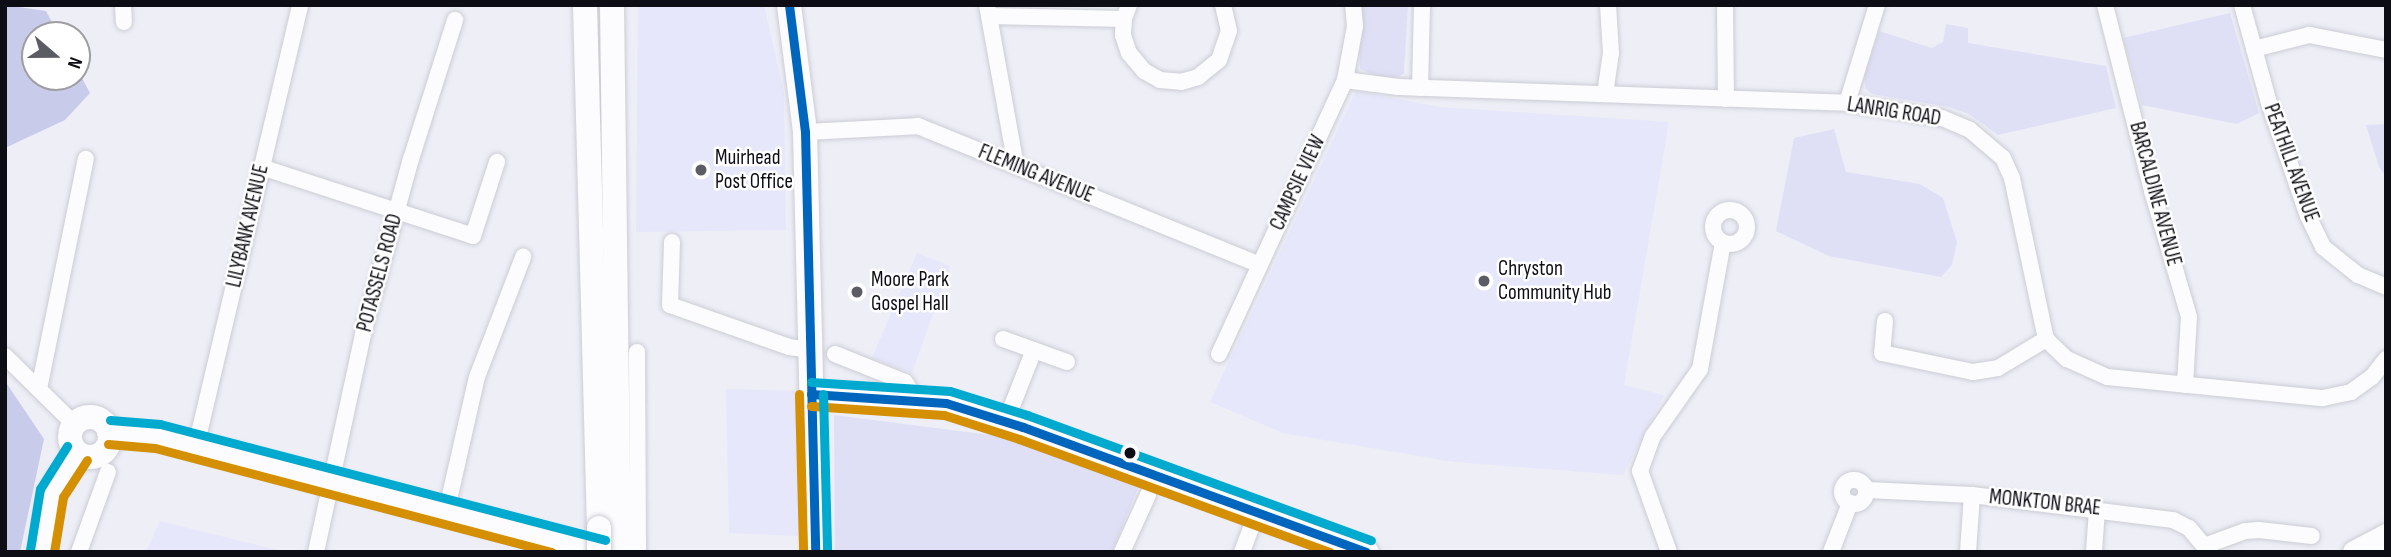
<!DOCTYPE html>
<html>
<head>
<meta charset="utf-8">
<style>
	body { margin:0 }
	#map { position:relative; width:2391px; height:557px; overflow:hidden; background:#eeeef7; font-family:"Sofia Sans Condensed",sans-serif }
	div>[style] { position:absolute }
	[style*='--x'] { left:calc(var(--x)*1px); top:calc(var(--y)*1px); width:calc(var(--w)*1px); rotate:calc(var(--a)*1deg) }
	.built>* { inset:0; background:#e6e7fa }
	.green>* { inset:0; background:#dfe0f6 }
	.forest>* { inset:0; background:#c9cbea }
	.roads { filter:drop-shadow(0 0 2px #ccccd5) drop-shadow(0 0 2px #ccccd5) }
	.street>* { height:16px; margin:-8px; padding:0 8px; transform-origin:8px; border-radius:8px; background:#fcfcfe }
	.street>.ring { margin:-8px; padding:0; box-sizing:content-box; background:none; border:16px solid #fcfcfe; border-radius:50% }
	.secondary>* { height:23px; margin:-11.5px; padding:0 11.5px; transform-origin:11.5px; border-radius:11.5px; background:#fcfcfe }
	.primary>* { height:24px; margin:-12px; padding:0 12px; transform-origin:12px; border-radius:12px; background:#fcfcfe }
	.primary>.ring { margin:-12px; padding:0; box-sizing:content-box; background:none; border:24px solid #fcfcfe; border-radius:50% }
	.bridges { filter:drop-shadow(0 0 2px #ccccd5) drop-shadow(0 0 2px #ccccd5) }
	.primary-bridge>* { height:24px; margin:-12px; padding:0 12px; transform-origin:12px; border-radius:12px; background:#fcfcfe }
	.bus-1>* { height:9px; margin:-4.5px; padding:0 4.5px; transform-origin:4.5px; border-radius:4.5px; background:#0065bd }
	.bus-2>* { height:9px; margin:-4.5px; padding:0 4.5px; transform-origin:4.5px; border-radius:4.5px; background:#d48f03 }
	.bus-3>* { height:9px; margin:-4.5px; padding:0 4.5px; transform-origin:4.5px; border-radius:4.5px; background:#00a9ce }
	.dots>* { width:19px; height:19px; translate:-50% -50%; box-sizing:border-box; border:4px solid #fff; border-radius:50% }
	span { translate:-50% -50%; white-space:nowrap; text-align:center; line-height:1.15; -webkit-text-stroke:5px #fff; paint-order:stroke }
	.street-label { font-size:21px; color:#0d0d15 }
	.poi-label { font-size:21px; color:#0d0d15 }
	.left { translate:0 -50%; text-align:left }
	.frame { position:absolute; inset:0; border:7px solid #0d0d15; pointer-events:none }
	.north { position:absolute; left:21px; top:21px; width:70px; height:70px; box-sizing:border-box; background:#fff; border:2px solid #9e9ea1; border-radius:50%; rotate:110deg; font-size:19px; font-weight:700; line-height:28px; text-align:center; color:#0d0d15 }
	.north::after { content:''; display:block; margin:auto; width:24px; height:32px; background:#5c5c64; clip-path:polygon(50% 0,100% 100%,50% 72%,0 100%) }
</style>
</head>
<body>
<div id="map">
	<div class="built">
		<i style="clip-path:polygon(638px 5px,764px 5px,784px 93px,786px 230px,636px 232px)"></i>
		<i style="clip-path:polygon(1356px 91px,1440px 107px,1669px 122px,1624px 385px,1664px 395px,1623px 475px,1454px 462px,1283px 433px,1210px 402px)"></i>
		<i style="clip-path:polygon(917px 253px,950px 266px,912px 373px,872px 358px)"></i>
		<i style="clip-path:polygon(726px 389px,801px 391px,798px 536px,729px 533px)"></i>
		<i style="clip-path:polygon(160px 521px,285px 552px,146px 552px)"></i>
	</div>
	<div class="green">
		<i style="clip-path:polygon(1358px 5px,1408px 5px,1404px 73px,1398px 77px,1377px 76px,1360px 69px)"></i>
		<i style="clip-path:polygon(2230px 13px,2259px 113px,2237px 124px,2142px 105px,2123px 38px)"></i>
		<i style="clip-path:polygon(1946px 24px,1968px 28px,1968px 43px,2106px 66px,2116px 108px,1998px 135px,1969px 114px,1949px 107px,1872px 94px,1866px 89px,1864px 77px,1879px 31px,1932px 48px,1943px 42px)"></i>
		<i style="clip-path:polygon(2386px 124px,2386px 177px,2379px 167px,2366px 125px)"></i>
		<i style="clip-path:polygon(1834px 129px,1846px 172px,1920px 184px,1943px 198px,1957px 242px,1952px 265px,1941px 277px,1829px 256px,1776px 231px,1794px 138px)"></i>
		<i style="clip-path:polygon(834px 415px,1006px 437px,1140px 483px,1112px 552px,835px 552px)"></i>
	</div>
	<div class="forest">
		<i style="clip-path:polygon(5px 5px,46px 11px,59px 35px,35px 35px,35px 77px,77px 77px,77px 69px,90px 93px,65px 120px,5px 148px)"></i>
		<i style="clip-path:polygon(5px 381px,44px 439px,20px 552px,5px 552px)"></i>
	</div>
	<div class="roads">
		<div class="street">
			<i style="--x:123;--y:5;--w:17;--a:87"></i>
			<i style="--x:987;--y:5;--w:164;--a:79.8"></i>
			<i style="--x:1129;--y:5;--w:15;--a:110"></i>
			<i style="--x:1124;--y:19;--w:16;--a:94"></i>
			<i style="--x:1123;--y:35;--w:19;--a:72"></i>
			<i style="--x:1129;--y:53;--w:23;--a:50"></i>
			<i style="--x:1144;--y:71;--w:18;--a:29"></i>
			<i style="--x:1160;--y:80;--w:21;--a:5"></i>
			<i style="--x:1181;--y:82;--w:18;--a:-16"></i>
			<i style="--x:1198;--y:77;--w:27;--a:-39"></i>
			<i style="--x:1219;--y:60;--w:31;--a:-71"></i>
			<i style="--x:1229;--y:31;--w:27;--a:-103"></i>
			<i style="--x:1725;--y:5;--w:94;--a:89.4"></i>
			<i style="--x:2105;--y:5;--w:192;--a:75.8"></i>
			<i style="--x:2152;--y:191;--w:131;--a:73.6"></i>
			<i style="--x:2189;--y:317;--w:68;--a:93.4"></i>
			<i style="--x:2242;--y:5;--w:102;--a:74.6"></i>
			<i style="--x:2269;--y:103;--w:120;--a:71"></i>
			<i style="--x:2308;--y:216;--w:34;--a:64"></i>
			<i style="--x:2323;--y:247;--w:45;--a:38.7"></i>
			<i style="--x:2358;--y:275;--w:30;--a:23"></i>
			<i style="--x:989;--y:16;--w:135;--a:1.3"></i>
			<i style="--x:2254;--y:49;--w:57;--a:-14.3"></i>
			<i style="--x:2309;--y:35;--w:78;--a:11"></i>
			<i style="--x:1345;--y:80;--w:54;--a:7.4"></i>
			<i style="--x:1399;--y:87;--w:448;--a:2"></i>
			<i style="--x:1847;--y:103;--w:96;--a:9"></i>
			<i style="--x:1942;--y:118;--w:30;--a:23"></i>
			<i style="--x:1970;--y:130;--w:43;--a:40.3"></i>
			<i style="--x:2003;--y:158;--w:22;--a:66"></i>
			<i style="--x:2012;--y:178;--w:165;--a:78.1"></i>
			<i style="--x:2046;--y:339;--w:29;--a:44"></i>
			<i style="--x:2067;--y:359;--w:44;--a:24.2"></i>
			<i style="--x:2107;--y:377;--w:217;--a:5.6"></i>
			<i style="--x:2323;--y:398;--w:29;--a:-12"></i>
			<i style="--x:2351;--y:392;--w:26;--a:-36"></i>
			<i style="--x:2372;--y:377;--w:23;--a:-52"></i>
			<i style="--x:1420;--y:88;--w:83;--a:-88.6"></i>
			<i style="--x:1605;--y:94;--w:41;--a:-81.7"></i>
			<i style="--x:1611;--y:53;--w:48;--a:-93.6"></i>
			<i style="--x:1847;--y:103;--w:102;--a:-73"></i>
			<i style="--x:805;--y:132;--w:113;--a:-3"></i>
			<i style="--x:918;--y:126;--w:369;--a:22.1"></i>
			<i style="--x:261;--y:167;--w:223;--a:18"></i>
			<i style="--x:473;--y:236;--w:78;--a:-72"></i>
			<i class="ring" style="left:1713px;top:210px;width:18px;height:18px"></i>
			<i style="--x:672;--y:242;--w:63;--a:91.8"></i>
			<i style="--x:670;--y:305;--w:126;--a:19.4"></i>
			<i style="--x:789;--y:347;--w:21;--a:8"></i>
			<i style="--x:1885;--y:321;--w:32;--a:95"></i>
			<i style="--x:1882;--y:353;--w:93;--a:11.8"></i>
			<i style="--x:1973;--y:372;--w:25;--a:-9"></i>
			<i style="--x:1998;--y:368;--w:56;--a:-31.1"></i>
			<i style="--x:1003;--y:339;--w:68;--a:19.8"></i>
			<i style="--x:637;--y:352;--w:200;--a:89.7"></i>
			<i style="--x:835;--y:354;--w:75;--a:21.8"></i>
			<i style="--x:905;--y:382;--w:22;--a:58"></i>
			<i style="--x:1219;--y:354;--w:302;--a:-65.3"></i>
			<i style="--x:1345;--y:80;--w:55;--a:-79.5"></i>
			<i style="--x:1355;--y:26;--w:21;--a:-95"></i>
			<i style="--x:5;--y:356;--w:98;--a:44.6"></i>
			<i style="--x:39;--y:389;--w:235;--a:-78.5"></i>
			<i style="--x:1006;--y:421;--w:76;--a:-68.5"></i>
			<i style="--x:196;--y:446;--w:453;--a:-76.7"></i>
			<i class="ring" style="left:1842px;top:480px;width:8px;height:8px"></i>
			<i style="--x:1867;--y:490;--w:105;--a:2.7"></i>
			<i style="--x:1972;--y:495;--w:203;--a:7.1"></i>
			<i style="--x:2173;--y:520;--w:18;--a:27"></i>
			<i style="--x:2189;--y:528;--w:31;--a:50"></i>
			<i style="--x:446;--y:513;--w:139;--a:-77.2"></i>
			<i style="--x:477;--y:377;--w:129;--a:-69"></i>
			<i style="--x:2207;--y:545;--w:40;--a:-20.2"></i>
			<i style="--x:2245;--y:531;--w:14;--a:-4"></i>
			<i style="--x:2259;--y:530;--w:53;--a:6.5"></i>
			<i style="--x:79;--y:552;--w:85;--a:-70.1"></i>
			<i style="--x:316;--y:552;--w:223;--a:-77.8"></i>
			<i style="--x:363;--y:334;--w:181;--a:-74.7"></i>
			<i style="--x:411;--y:159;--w:146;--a:-72.4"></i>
			<i style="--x:1122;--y:552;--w:63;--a:-65.5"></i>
			<i style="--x:1242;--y:552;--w:43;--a:-69.4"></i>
			<i style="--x:1669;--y:552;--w:86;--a:-109.7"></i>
			<i style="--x:1640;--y:471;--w:37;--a:-70"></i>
			<i style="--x:1653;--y:436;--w:82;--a:-55"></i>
			<i style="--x:1700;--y:369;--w:128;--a:-79.7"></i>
			<i style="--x:1831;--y:552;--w:53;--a:-68.8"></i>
			<i style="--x:1968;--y:552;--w:57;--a:-86"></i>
			<i style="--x:2094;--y:552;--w:43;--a:-86"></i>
		</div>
		<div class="secondary">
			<i style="--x:811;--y:394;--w:62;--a:1.8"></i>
			<i style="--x:873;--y:396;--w:73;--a:5.5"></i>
			<i style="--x:946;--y:403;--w:81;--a:17.3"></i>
			<i style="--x:1023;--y:427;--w:366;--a:20"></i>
			<i style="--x:2354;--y:552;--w:36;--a:-28"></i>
		</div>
		<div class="primary">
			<i style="--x:585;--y:5;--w:523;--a:88.47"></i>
			<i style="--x:612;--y:5;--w:547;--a:89.27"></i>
			<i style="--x:789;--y:5;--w:128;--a:82.8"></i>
			<i style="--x:805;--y:132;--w:420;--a:88.6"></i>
			<i class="ring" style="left:70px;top:417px;width:16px;height:16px"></i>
			<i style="--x:109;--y:432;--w:48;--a:4.8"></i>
			<i style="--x:157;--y:436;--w:460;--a:14.6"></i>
			<i style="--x:42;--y:552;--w:60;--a:-81.3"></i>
			<i style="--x:51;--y:493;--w:48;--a:-57"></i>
		</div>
	</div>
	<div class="bridges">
		<div class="primary-bridge">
			<i style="--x:599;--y:528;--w:24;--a:90"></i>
		</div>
	</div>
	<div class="bus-1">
		<i style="--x:789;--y:5;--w:128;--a:82.8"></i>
		<i style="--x:805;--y:132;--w:420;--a:88.6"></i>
		<i style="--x:811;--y:394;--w:135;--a:3.8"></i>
		<i style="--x:946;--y:403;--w:81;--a:17.3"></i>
		<i style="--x:1023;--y:427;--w:365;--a:20"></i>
	</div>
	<div class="bus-2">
		<i style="--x:799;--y:394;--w:158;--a:88.5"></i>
		<i style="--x:811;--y:406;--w:133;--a:3.9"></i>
		<i style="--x:944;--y:415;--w:79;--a:17.7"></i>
		<i style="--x:1019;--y:439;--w:331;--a:20"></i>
		<i style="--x:108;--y:444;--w:47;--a:4.9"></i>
		<i style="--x:155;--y:448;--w:410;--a:14.7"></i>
		<i style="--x:54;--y:552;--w:56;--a:-80.7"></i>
		<i style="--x:63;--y:497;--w:44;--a:-57"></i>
	</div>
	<div class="bus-3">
		<i style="--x:811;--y:382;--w:139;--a:3.7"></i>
		<i style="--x:950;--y:391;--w:81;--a:17.3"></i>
		<i style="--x:1027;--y:415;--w:366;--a:20"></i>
		<i style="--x:823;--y:394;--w:158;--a:88.5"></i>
		<i style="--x:110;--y:420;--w:50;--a:4.6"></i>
		<i style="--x:160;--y:424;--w:460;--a:14.6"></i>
		<i style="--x:30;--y:550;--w:62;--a:-80.7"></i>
		<i style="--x:40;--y:489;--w:51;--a:-57.9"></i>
	</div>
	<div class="dots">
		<i style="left:701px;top:170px;background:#5c5c64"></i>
		<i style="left:1484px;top:281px;background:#5c5c64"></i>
		<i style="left:857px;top:292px;background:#5c5c64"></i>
		<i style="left:1130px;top:453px;background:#0d0d15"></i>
	</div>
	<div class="street-label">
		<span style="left:1894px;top:112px;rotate:9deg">LANRIG ROAD</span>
		<span style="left:2291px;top:163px;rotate:70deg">PEATHILL AVENUE</span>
		<span style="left:1036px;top:174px;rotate:22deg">FLEMING AVENUE</span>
		<span style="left:1298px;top:183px;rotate:-65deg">CAMPSIE VIEW</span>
		<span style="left:2155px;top:194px;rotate:75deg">BARCALDINE AVENUE</span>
		<span style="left:248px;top:226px;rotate:-77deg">LILYBANK AVENUE</span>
		<span style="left:380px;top:273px;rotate:-75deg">POTASSELS ROAD</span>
		<span style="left:2045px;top:503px;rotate:6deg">MONKTON BRAE</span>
	</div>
	<div class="poi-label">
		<span class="left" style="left:715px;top:170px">Muirhead<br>Post Office</span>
		<span class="left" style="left:1498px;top:281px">Chryston<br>Community Hub</span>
		<span class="left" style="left:871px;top:292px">Moore Park<br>Gospel Hall</span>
	</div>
	<div class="frame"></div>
	<div class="north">N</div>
</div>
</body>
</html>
